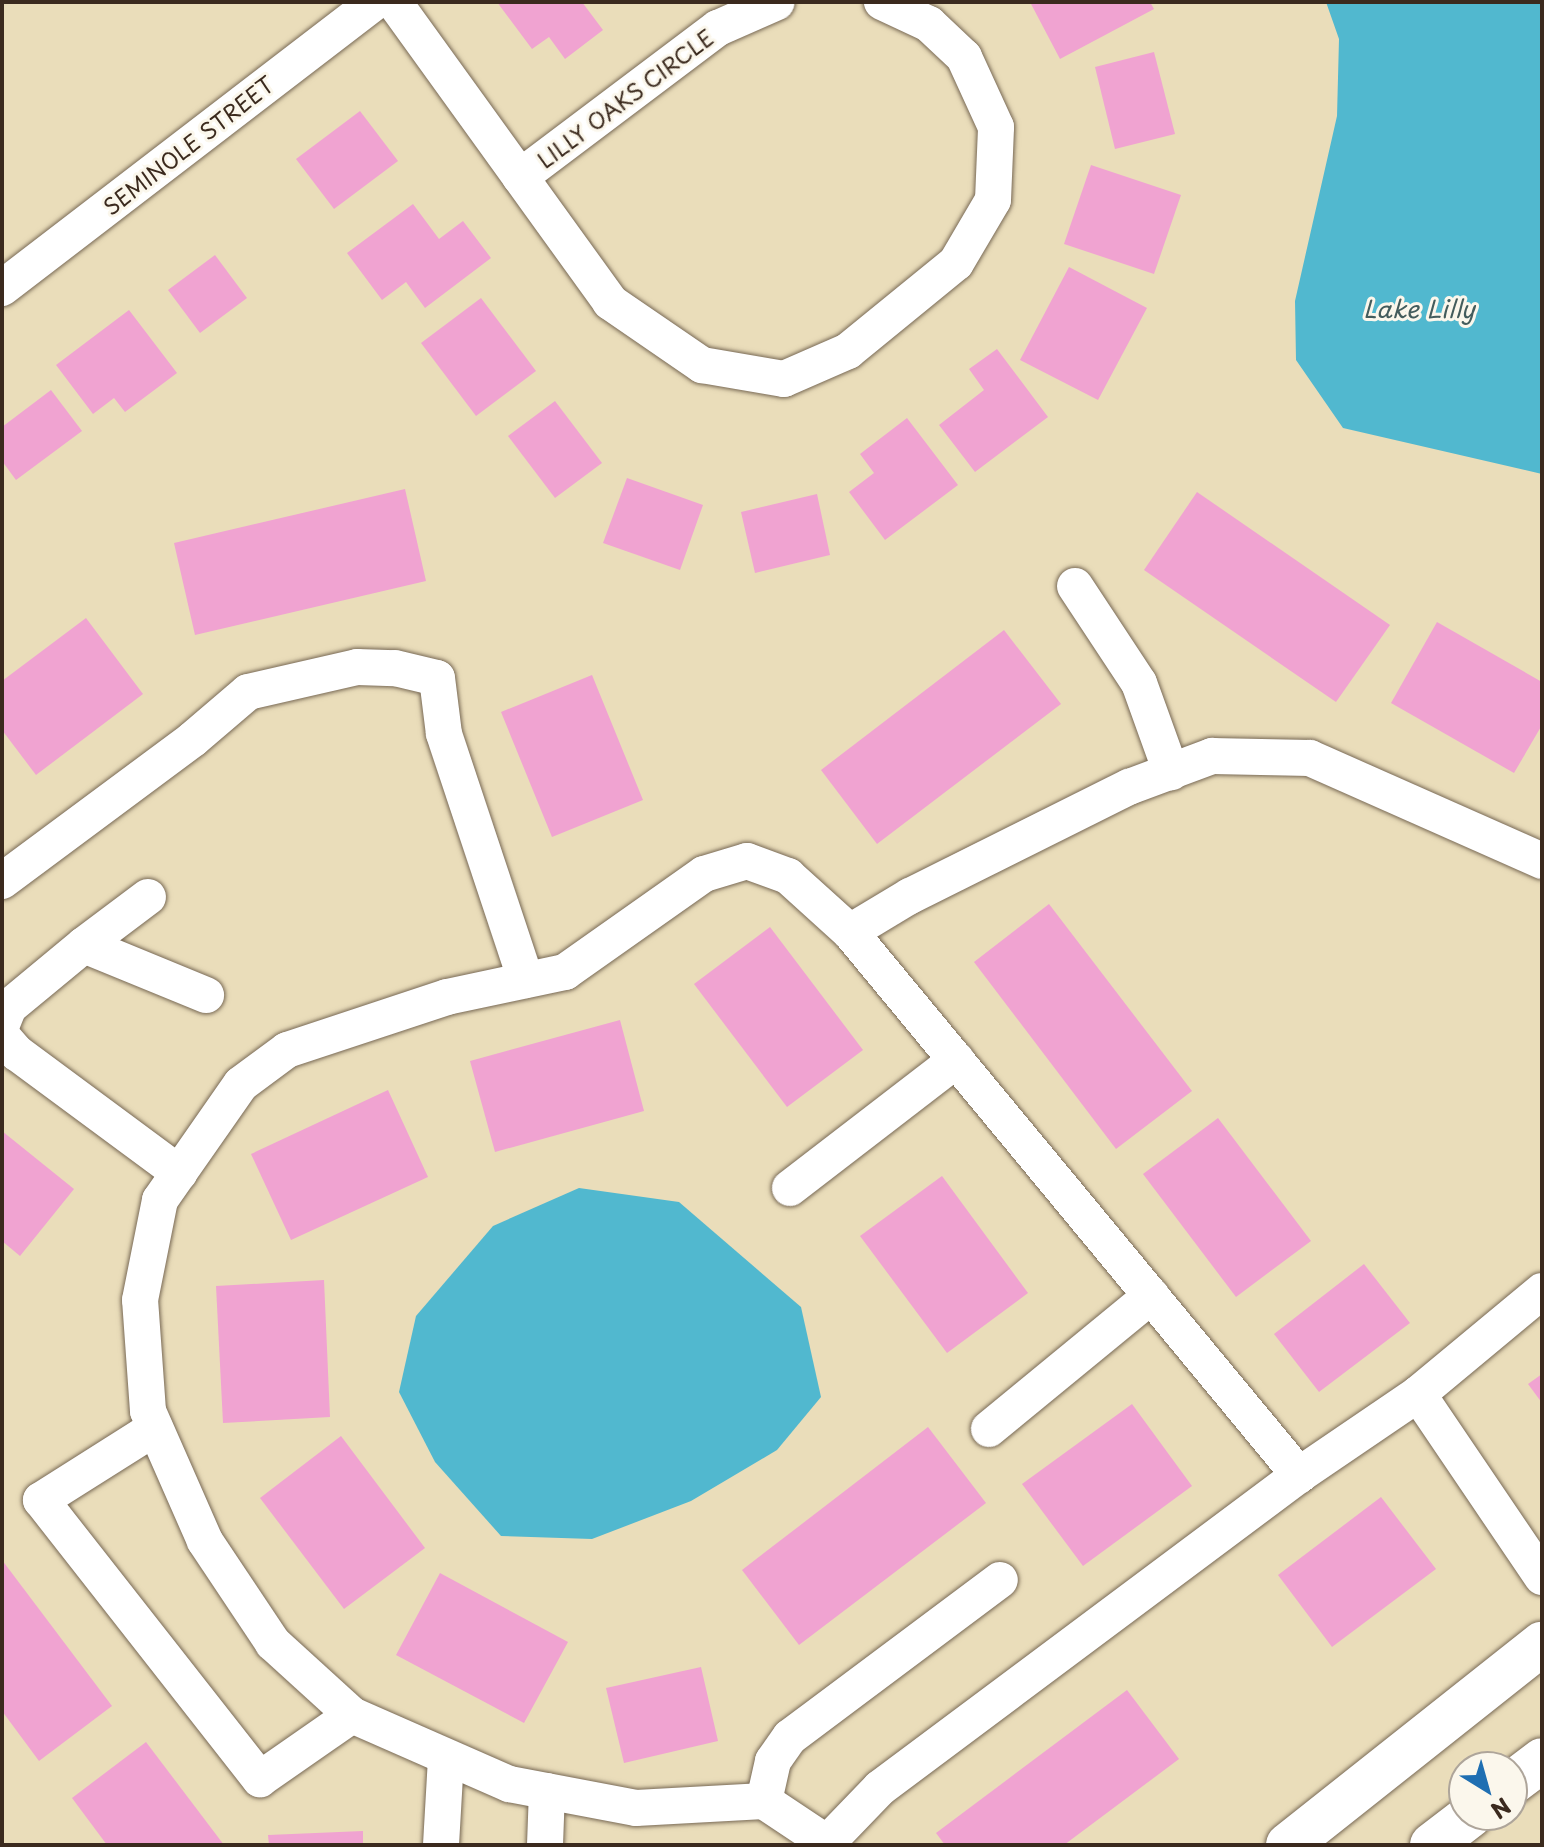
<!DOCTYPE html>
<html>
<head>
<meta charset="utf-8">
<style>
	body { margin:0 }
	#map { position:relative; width:1544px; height:1847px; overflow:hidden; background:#eaddba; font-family:"Playpen Sans",sans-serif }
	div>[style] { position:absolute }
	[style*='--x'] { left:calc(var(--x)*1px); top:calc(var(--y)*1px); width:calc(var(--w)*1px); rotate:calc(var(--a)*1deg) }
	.water>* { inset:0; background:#51b8cf }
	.building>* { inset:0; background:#f0a3d1 }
	.roads { filter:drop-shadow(0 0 2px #786955) drop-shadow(0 0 2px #786955) }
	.minor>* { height:36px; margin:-18px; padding:0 18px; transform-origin:18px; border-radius:18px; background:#fff }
	.major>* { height:44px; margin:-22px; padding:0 22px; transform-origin:22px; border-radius:22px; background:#fff }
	span { translate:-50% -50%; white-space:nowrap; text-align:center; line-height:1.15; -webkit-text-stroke:6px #fbf7ec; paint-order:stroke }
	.street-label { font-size:22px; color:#3b2a1e }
	.water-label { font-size:24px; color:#435c5c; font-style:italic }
	.frame { position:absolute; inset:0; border:4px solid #3b2a1e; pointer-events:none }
	.north { position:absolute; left:1448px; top:1751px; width:80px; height:80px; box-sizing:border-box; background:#fbf7ec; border:2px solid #aea59a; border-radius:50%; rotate:143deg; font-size:22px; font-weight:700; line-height:32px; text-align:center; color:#3b2a1e }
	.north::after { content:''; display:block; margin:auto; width:28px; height:36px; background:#1f6fb2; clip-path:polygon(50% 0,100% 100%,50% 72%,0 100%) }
</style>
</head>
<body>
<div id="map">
	<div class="water">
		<i style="clip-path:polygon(1326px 2px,1542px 2px,1542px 474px,1343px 428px,1296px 360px,1295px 301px,1337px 116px,1339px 39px)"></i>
		<i style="clip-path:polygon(579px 1188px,679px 1202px,801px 1307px,821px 1397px,777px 1450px,691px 1501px,592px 1539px,501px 1536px,435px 1462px,399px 1392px,416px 1316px,493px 1226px)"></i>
	</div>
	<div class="building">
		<i style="clip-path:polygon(497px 2px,582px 2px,603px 30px,565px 59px,549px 37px,532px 49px)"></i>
		<i style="clip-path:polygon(1030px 2px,1150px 2px,1154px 9px,1060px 59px)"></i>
		<i style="clip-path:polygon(1154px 52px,1175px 134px,1115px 149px,1095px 67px)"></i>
		<i style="clip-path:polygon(360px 111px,398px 161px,334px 209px,296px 159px)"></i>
		<i style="clip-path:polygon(1091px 165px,1181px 195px,1154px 274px,1064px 244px)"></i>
		<i style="clip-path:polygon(413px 204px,439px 239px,463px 221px,491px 258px,425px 308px,406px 282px,382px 300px,347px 253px)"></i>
		<i style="clip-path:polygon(215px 255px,247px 298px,200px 333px,168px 290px)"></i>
		<i style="clip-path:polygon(1069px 267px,1147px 308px,1098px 400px,1020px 360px)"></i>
		<i style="clip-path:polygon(481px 298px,536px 371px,476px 416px,421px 343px)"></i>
		<i style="clip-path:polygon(129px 310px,177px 373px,125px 412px,114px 398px,93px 414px,56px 365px)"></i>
		<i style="clip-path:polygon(997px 349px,1048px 417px,975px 472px,939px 425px,984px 390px,969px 369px)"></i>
		<i style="clip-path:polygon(51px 390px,82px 431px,16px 480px,2px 461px,2px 427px)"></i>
		<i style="clip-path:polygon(555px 401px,602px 463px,555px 498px,508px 436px)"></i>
		<i style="clip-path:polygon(907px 418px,958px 485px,885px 540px,849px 492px,874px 473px,860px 454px)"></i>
		<i style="clip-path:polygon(627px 478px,703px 505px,680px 570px,603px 543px)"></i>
		<i style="clip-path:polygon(405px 489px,426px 581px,195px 635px,174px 543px)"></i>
		<i style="clip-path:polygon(1197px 492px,1390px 625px,1336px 702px,1144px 570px)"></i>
		<i style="clip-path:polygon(817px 494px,830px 555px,755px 573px,741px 512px)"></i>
		<i style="clip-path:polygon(86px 618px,143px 694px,36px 775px,2px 730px,2px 681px)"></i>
		<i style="clip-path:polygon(1437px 622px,1542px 682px,1542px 725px,1514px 773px,1391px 703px)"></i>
		<i style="clip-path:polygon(1004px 630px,1061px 704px,877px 844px,821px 770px)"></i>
		<i style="clip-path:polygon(592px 675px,643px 800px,552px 837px,501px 712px)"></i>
		<i style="clip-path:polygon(1049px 904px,1192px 1091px,1116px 1149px,974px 962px)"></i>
		<i style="clip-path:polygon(770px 927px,863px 1050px,787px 1107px,694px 984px)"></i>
		<i style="clip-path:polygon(620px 1020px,644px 1111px,495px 1152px,470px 1061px)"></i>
		<i style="clip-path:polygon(388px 1090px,428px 1177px,291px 1240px,251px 1154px)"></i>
		<i style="clip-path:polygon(1218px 1118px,1311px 1241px,1236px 1297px,1143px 1174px)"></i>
		<i style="clip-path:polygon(2px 1131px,74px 1189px,20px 1256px,2px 1241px)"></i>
		<i style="clip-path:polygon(942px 1176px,1028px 1293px,947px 1353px,860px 1236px)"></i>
		<i style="clip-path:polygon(1364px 1264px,1410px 1323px,1319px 1392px,1274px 1334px)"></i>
		<i style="clip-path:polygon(324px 1280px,330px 1417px,223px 1423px,216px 1286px)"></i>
		<i style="clip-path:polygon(1542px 1374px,1542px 1403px,1528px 1384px)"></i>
		<i style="clip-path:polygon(1132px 1404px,1192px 1486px,1083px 1566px,1022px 1484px)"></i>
		<i style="clip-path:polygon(928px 1427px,986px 1503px,799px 1645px,742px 1570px)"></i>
		<i style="clip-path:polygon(341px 1436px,425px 1548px,344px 1609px,260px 1498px)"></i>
		<i style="clip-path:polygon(1381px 1497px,1436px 1569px,1332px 1647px,1278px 1575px)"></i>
		<i style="clip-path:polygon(2px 1560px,112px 1706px,39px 1761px,2px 1711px)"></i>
		<i style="clip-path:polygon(440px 1573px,568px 1642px,524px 1723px,396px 1655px)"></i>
		<i style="clip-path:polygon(701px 1667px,718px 1741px,624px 1763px,606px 1688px)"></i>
		<i style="clip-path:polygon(1127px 1690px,1179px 1759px,1064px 1845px,945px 1845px,936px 1833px)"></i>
		<i style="clip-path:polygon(146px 1742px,224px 1845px,107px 1845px,72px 1798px)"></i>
		<i style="clip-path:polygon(363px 1831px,363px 1845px,269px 1845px,268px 1835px)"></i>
	</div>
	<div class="roads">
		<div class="minor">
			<i style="--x:394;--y:2;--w:370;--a:54.2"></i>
			<i style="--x:610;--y:302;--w:112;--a:34.4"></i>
			<i style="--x:702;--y:365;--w:83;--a:9.7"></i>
			<i style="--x:784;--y:379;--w:70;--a:-23.6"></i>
			<i style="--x:848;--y:351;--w:139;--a:-39.2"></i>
			<i style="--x:956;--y:263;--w:73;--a:-59.6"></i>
			<i style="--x:993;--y:200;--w:73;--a:-87.6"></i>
			<i style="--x:996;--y:127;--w:77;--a:-114.6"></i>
			<i style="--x:964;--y:57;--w:48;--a:-136.7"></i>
			<i style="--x:929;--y:24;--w:52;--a:-154.9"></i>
			<i style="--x:520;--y:177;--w:248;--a:-37"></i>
			<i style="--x:718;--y:28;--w:64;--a:-23.8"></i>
			<i style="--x:2;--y:288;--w:470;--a:-37.5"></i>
			<i style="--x:1075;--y:586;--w:116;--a:56.6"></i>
			<i style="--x:1139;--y:683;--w:95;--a:70.2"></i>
			<i style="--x:2;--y:881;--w:238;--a:-36.6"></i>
			<i style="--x:193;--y:739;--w:72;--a:-40.5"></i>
			<i style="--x:248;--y:692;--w:112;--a:-12.9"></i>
			<i style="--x:357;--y:667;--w:38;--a:2"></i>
			<i style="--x:395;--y:668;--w:43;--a:13.4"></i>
			<i style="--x:437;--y:678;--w:56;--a:82.9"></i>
			<i style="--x:444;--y:734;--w:259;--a:71.6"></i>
			<i style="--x:850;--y:932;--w:70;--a:-31"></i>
			<i style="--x:910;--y:896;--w:245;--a:-26.5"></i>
			<i style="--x:1129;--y:787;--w:89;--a:-20.5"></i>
			<i style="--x:1212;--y:756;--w:98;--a:1.2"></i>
			<i style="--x:1310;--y:758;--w:254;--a:23.9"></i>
			<i style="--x:84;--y:945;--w:80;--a:-36.9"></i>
			<i style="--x:2;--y:1024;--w:18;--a:-68"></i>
			<i style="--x:9;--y:1007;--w:97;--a:-39.6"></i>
			<i style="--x:84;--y:945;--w:132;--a:22.3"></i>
			<i style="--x:2;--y:1036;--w:23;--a:49"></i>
			<i style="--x:17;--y:1053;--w:202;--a:36.5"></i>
			<i style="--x:790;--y:1188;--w:210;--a:-37.6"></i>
			<i style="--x:1542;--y:1291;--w:161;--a:140.3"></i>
			<i style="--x:1418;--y:1394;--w:221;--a:55.9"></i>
			<i style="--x:155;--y:1428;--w:135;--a:147.7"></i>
			<i style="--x:41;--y:1500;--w:355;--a:51.9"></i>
			<i style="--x:260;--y:1779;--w:112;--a:-34.8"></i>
			<i style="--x:989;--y:1429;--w:210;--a:-39.4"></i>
			<i style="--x:764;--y:1801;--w:41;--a:-77.3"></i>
			<i style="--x:773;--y:1761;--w:29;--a:-55"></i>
			<i style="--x:790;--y:1737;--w:262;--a:-36.8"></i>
			<i style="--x:828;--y:1842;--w:75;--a:-46.1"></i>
			<i style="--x:880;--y:1788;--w:523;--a:-36.76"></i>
			<i style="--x:1299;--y:1475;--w:144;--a:-34.2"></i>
			<i style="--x:441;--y:1845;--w:88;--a:-86.7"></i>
			<i style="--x:545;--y:1845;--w:54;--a:-87.9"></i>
			<i style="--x:830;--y:1845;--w:79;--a:-146.3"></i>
			<i style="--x:764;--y:1801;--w:128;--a:176.9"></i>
			<i style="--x:636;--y:1808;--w:129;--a:-169.3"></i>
			<i style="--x:509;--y:1784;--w:171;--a:-156.3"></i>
			<i style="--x:352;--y:1715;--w:107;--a:-137.7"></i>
			<i style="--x:273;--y:1643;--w:123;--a:-123.7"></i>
			<i style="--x:205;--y:1541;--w:142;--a:-113.7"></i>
			<i style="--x:148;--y:1411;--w:111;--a:-94.1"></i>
			<i style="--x:140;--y:1300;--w:102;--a:-78.7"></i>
			<i style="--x:160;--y:1200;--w:141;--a:-55.1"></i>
			<i style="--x:241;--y:1084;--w:57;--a:-36.5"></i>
			<i style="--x:287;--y:1050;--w:169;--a:-18.3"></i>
			<i style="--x:447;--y:997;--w:121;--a:-12"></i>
			<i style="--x:565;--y:972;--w:170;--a:-35.2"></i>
			<i style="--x:704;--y:874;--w:45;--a:-16.8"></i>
			<i style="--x:747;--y:861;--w:44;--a:20.1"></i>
			<i style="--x:788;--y:876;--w:84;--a:42.1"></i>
			<i style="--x:850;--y:932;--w:705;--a:50.41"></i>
		</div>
		<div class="major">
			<i style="--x:1512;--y:1783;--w:38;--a:-37"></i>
			<i style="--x:1288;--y:1845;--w:324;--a:-38.4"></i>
			<i style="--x:1432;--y:1845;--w:49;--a:-37.6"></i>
		</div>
	</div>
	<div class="street-label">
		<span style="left:625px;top:98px;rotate:-37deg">LILLY OAKS CIRCLE</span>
		<span style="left:188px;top:145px;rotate:-38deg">SEMINOLE STREET</span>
	</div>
	<div class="water-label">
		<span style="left:1419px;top:309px">Lake Lilly</span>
	</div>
	<div class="frame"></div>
	<div class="north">N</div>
</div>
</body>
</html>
